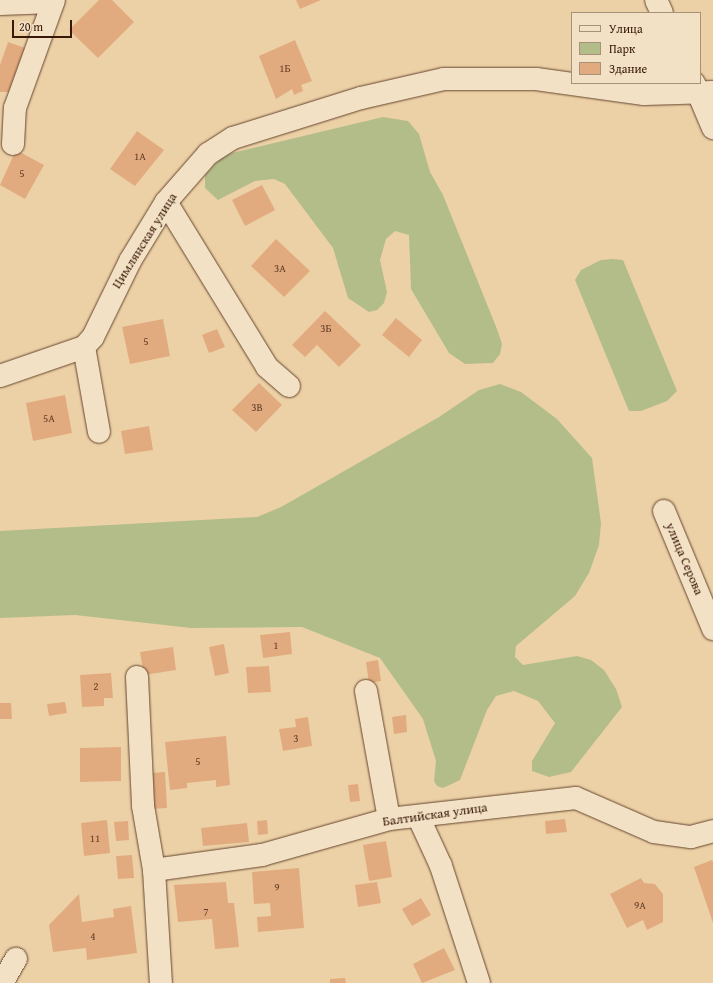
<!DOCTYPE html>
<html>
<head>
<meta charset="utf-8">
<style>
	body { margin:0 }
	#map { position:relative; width:713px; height:983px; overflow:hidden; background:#edd1a6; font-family:"Gentium Book Plus",serif }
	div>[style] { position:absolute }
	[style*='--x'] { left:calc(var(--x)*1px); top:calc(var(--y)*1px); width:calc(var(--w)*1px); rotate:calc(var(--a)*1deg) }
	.green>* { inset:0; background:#b3bd8a }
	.building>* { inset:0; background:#e2ab7f }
	.roads { filter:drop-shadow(0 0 1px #65462f) drop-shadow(0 0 1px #65462f) }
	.minor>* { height:22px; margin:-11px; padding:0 11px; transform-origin:11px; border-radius:11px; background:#f3e1c5 }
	span { translate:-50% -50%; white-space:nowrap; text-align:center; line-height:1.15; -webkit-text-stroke:3px #f3e1c5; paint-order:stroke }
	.number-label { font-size:11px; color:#623d25 }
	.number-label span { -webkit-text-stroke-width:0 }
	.street-label { font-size:13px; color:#381807 }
	.legend { position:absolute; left:571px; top:12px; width:130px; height:72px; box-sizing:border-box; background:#f3e1c5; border:1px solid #a89179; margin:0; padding:5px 7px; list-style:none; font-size:12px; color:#381807 }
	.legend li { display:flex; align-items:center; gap:8px; height:20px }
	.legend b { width:20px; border:1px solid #a89179 }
	.scale { position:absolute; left:12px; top:20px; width:60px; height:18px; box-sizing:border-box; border:2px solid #381807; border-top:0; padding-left:5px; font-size:12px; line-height:14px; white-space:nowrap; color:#381807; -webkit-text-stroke:3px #f3e1c5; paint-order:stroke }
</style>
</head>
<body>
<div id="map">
	<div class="green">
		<i style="clip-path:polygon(383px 117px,408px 121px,419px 134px,430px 172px,443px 195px,497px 329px,502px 344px,500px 354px,493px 363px,465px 364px,449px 353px,411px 289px,409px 235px,395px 231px,386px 239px,380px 260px,387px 292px,384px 303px,377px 310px,369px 312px,348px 298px,333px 248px,285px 184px,274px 179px,255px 181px,218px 200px,205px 188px,205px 175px,224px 155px)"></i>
		<i style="clip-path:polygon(613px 259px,623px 260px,677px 391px,667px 401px,641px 411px,629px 411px,575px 280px,581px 270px,601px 260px)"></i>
		<i style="clip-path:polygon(500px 384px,521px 392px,557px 419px,592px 458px,601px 523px,599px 545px,589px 573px,575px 596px,516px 646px,515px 657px,523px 665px,577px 656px,591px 660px,604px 670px,616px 689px,622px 707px,571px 772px,549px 777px,532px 771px,532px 761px,555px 723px,538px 701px,514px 691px,496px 696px,487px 710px,460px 780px,443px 788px,437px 786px,434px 781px,436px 761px,423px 719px,380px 658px,302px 627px,191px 628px,75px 615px,0 618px,0 531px,257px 517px,281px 507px,439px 417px,479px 390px)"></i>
	</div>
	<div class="building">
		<i style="clip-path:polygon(99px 0,112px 0,134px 22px,98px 58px,69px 30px)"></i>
		<i style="clip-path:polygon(296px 0,321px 0,300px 9px)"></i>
		<i style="clip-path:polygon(295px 40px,312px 81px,301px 85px,303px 91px,294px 95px,292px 89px,276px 99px,259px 56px)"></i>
		<i style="clip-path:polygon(8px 42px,28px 49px,12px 92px,0 92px,0 65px)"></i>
		<i style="clip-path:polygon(137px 131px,164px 150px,135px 186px,110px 169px)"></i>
		<i style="clip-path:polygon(16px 150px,44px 165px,25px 199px,0 185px)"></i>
		<i style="clip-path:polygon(262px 185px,275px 210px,245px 226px,232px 200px)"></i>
		<i style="clip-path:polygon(276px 239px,310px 271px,284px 297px,251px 266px)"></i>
		<i style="clip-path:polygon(325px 311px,361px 345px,339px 367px,317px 345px,305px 357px,292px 345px)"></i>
		<i style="clip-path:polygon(396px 318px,422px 340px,409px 357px,382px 335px)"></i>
		<i style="clip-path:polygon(163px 319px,170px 356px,130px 364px,122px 327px)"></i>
		<i style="clip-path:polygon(217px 329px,225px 347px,209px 353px,202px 335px)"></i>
		<i style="clip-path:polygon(259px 383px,282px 405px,256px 432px,232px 410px)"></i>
		<i style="clip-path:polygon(65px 395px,72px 433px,33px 441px,26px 403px)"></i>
		<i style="clip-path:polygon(149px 426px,153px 450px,125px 454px,121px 431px)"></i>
		<i style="clip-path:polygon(290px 632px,292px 654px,263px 658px,260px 635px)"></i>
		<i style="clip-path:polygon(224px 644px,229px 673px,215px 676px,209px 647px)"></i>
		<i style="clip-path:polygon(173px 647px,176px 670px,144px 675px,140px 652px)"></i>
		<i style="clip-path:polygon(378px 660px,381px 681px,369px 683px,366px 662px)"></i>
		<i style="clip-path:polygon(269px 666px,271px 692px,248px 693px,246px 667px)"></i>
		<i style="clip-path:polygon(111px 673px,113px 698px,104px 698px,104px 706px,82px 707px,80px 675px)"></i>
		<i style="clip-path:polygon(65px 702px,67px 713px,49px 716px,47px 704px)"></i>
		<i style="clip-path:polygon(0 703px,11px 703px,12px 719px,0 719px)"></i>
		<i style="clip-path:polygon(406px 715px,407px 732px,394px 734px,392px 717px)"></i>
		<i style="clip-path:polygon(308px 717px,312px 746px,283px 751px,279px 729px,296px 727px,295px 719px)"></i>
		<i style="clip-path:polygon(226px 736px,230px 785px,216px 787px,216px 780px,187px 783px,187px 788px,170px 790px,165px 742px)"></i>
		<i style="clip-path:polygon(121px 747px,121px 781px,80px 782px,80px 748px)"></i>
		<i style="clip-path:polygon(165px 772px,167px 808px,152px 809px,150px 773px)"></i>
		<i style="clip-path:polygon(358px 784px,360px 801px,350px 802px,348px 785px)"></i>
		<i style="clip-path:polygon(565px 819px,567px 832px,546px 834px,545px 821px)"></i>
		<i style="clip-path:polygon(107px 820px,110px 853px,84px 856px,81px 823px)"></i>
		<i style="clip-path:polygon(267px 820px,268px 834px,258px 835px,257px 821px)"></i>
		<i style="clip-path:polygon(128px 821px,129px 840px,116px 841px,114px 822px)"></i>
		<i style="clip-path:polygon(247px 823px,249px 842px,203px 846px,201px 828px)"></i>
		<i style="clip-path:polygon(386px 841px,392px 877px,369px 881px,363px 845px)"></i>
		<i style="clip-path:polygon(132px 855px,134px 878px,118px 879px,116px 856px)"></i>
		<i style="clip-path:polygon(712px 860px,713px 862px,713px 923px,694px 867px)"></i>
		<i style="clip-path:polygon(299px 868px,304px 928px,258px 932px,257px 917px,271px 916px,270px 903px,254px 904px,252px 872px)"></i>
		<i style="clip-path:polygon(641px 878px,644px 883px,655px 884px,663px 894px,663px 922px,647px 930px,643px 920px,627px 928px,610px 894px)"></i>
		<i style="clip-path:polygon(226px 882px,228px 903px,234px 903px,239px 947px,215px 949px,212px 919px,178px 922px,174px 885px)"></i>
		<i style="clip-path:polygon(377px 882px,381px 903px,358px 907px,355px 885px)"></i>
		<i style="clip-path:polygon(79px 894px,82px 922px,114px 917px,113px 909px,131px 906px,137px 953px,87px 960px,86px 948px,53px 952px,49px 925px)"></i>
		<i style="clip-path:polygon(421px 898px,431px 915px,412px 926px,402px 909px)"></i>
		<i style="clip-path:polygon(444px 948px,455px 970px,422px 983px,413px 964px)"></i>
		<i style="clip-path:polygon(345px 978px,346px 983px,330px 983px,330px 979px)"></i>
	</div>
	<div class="roads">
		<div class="minor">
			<i style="--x:656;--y:0;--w:14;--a:65"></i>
			<i style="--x:0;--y:4;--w:53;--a:-2.2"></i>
			<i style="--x:694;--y:83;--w:49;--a:67.1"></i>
			<i style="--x:13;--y:144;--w:36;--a:-87"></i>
			<i style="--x:15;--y:108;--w:115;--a:-70.1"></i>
			<i style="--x:166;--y:202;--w:193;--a:58.5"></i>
			<i style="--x:267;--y:367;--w:29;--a:41"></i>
			<i style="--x:84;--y:347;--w:86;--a:80"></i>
			<i style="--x:0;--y:376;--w:89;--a:-19"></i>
			<i style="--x:84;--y:347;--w:13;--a:-48"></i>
			<i style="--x:93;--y:337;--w:85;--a:-64"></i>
			<i style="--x:130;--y:261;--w:69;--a:-58.6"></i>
			<i style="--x:166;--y:202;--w:64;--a:-48.8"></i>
			<i style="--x:208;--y:154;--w:30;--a:-33"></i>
			<i style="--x:233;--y:138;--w:134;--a:-17.4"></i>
			<i style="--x:361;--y:98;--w:85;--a:-12.9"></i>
			<i style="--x:444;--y:79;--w:92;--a:0"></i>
			<i style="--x:536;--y:79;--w:109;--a:7.9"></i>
			<i style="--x:644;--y:94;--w:69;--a:-1.7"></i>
			<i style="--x:664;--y:511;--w:128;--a:67.4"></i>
			<i style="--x:137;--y:677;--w:129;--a:87.3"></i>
			<i style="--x:143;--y:806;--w:65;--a:80.2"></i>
			<i style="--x:154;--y:870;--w:113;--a:86.5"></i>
			<i style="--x:366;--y:691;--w:130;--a:79.8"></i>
			<i style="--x:418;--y:816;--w:55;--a:65.3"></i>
			<i style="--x:441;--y:866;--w:123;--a:72"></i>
			<i style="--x:154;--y:870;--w:109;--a:-7.9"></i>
			<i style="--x:262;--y:855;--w:132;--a:-15.8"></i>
			<i style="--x:389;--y:819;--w:188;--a:-6.4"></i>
			<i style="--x:576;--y:798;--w:85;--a:23.6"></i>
			<i style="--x:654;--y:832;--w:37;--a:8"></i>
			<i style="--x:691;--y:837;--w:23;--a:-15"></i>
			<i style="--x:2;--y:983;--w:28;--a:-60"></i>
		</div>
	</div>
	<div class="number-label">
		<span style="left:285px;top:68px">1Б</span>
		<span style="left:140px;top:156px">1А</span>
		<span style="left:22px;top:173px">5</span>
		<span style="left:280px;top:268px">3А</span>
		<span style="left:326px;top:328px">3Б</span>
		<span style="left:146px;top:341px">5</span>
		<span style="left:257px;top:407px">3В</span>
		<span style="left:49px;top:418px">5А</span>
		<span style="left:276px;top:645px">1</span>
		<span style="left:96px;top:686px">2</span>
		<span style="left:296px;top:738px">3</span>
		<span style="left:198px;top:761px">5</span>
		<span style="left:95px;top:838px">11</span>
		<span style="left:277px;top:887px">9</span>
		<span style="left:640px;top:905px">9А</span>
		<span style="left:206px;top:911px">7</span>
		<span style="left:93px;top:936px">4</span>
	</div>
	<div class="street-label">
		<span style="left:145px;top:241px;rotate:-58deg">Цимлянская улица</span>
		<span style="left:684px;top:559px;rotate:67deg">улица Серова</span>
		<span style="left:435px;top:815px;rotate:-8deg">Балтийская улица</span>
	</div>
	<ul class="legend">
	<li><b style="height:5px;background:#f3e1c5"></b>Улица</li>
	<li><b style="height:11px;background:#b3bd8a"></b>Парк</li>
	<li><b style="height:11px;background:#e2ab7f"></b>Здание</li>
	</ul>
	<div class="scale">20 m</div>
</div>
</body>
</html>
